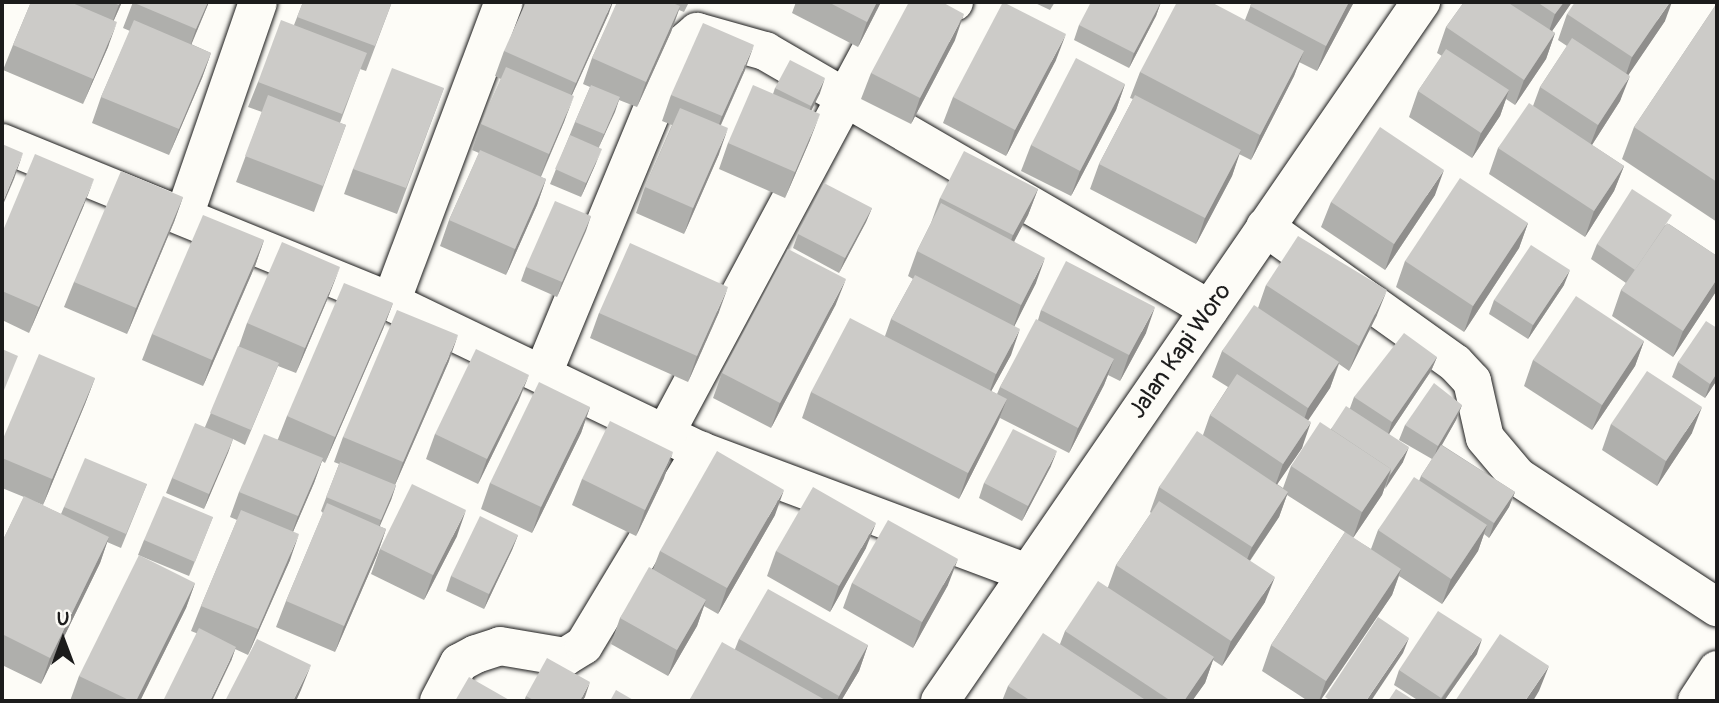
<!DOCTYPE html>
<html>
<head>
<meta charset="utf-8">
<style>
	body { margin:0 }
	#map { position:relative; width:1719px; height:703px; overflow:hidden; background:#fdfcf7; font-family:Pangolin,sans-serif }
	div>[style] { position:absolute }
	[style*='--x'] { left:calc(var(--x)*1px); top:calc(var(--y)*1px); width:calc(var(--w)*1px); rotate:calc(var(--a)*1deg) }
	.roads { filter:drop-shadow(0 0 2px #1c1c1c) drop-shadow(0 0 2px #1c1c1c) }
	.minor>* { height:38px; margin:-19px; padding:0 19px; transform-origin:19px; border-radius:19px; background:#fdfcf7 }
	.wall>* { inset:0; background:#afafac }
	.shaded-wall>* { inset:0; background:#8f8e8c }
	.building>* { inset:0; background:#cccbc8 }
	span { translate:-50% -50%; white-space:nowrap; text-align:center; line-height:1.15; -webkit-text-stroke:6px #fdfcf7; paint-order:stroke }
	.street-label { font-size:24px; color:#1c1c1c }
	.frame { position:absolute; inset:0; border:4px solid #1c1c1c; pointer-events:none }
	.north { position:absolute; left:28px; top:605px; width:70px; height:70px; -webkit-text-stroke:5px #fdfcf7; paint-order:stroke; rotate:0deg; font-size:19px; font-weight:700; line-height:28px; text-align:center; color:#1c1c1c }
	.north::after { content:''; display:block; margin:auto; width:24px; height:32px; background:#1c1c1c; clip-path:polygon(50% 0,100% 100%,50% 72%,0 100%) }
</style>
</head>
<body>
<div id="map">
	<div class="roads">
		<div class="minor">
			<i style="--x:939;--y:2;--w:15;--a:0"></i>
			<i style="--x:2;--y:143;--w:420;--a:22.2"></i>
			<i style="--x:391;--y:302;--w:344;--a:25.7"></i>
			<i style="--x:701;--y:451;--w:348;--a:20.5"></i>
			<i style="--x:184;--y:216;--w:226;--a:-70.9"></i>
			<i style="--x:1265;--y:227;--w:234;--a:35.6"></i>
			<i style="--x:1455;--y:363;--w:25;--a:47"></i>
			<i style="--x:1472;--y:381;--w:58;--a:77.2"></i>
			<i style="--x:1485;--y:438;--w:51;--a:49.8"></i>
			<i style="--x:1518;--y:477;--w:238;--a:33.2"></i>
			<i style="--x:391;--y:302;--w:321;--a:-69.4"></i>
			<i style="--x:544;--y:371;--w:350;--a:-67.5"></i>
			<i style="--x:678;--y:48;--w:25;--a:-40"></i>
			<i style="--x:697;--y:32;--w:71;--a:15.6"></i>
			<i style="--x:765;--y:51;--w:514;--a:30.16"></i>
			<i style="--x:666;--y:432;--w:488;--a:-61.8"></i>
			<i style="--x:439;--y:701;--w:43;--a:-62.2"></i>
			<i style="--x:459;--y:663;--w:19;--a:-28"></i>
			<i style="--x:476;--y:654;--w:25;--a:-18"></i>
			<i style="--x:500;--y:646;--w:66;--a:9.6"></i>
			<i style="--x:565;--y:657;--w:22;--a:-32"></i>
			<i style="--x:584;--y:645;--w:227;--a:-58.9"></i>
			<i style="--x:940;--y:701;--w:849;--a:-55.47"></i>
			<i style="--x:1697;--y:701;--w:37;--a:-57"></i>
		</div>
	</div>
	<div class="wall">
		<i style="clip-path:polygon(31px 2px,122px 2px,114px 20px,108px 47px,83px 104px,3px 70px,13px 45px)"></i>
		<i style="clip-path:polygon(133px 2px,209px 2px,191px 44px,211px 53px,202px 78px,169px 155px,92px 123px,101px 97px,130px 31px,123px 28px)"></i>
		<i style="clip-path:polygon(303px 2px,392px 2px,366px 71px,360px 69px,340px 123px,346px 125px,314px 212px,236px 182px,262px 112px,248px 107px,258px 82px,294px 25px)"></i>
		<i style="clip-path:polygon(618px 2px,689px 2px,684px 12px,679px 10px,671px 32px,637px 107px,619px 100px,599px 147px,596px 163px,581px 197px,550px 184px,575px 122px,590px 87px,583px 84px,592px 58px)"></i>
		<i style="clip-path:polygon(796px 2px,881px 2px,858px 47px,792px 13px)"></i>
		<i style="clip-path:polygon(1033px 2px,1055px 2px,1050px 10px)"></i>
		<i style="clip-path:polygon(1161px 2px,1156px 16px,1129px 68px,1074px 40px,1079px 25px)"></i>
		<i style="clip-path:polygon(1252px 2px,1354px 2px,1317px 71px,1299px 62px,1294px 76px,1251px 160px,1239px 154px,1232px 176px,1196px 244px,1090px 189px,1099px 164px,1133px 99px,1130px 98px,1140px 72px,1245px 20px)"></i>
		<i style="clip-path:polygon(1464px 2px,1572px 2px,1552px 31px,1555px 33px,1546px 59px,1515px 105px,1506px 99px,1500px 116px,1472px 158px,1409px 117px,1418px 91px,1442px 56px,1437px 53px,1446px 27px)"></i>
		<i style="clip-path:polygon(1717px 3px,1717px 222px,1622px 159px,1634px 127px)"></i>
		<i style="clip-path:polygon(609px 13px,572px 95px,564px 122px,541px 177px,546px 179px,537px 205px,506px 275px,440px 246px,449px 220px,479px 153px,472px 150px,481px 124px,501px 79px,495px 76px,504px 51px)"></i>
		<i style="clip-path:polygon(1567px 14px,1665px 21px,1628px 75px,1620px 101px,1592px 145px,1624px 166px,1614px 191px,1585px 237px,1489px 174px,1498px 148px,1533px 106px,1540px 87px,1567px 46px,1558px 40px)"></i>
		<i style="clip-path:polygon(955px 40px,911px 124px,861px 99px,871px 73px)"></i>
		<i style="clip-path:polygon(1056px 60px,1006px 156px,943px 123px,953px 97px)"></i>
		<i style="clip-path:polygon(745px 70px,721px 125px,719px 154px,684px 234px,636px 213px,645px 187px,672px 125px,662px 121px,671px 95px)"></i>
		<i style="clip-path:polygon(1125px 84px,1116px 110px,1071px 196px,1021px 171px,1031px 145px)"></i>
		<i style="clip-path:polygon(444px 88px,397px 214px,344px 194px,353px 169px)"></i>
		<i style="clip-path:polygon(775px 88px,820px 93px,811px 111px,810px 140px,785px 198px,719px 169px,728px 143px,773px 94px)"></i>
		<i style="clip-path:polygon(1038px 189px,1028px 215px,1014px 241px,1036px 283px,1014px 326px,1011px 355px,991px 391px,997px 394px,1000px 387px,1038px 320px,1041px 310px,1146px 333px,1120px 381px,1108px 375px,1104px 385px,1069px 453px,1000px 418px,959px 499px,802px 418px,811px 392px,885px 336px,891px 319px,913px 279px,908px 276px,917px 251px,931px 223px,940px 198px)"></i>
		<i style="clip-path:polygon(1435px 195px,1385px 270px,1321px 227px,1331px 202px)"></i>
		<i style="clip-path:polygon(183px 197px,174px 222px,127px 334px,64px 307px,74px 282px)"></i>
		<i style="clip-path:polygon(84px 205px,29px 333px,2px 320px,2px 233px)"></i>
		<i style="clip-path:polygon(872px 208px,866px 222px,839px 273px,793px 248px,798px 234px)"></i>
		<i style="clip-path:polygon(591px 216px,557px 297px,521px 281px,526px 267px)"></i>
		<i style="clip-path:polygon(1528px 223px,1519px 248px,1464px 332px,1396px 287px,1405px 261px)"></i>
		<i style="clip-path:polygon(1669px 224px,1717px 256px,1717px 290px,1673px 357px,1612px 316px,1621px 290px,1626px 283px,1591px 259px,1597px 244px)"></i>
		<i style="clip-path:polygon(264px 240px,255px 266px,203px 386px,142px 360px,152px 334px)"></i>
		<i style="clip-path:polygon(1266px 285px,1377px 315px,1349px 371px,1339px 364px,1330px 388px,1308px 420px,1302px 448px,1277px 484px,1283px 488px,1291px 466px,1331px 429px,1350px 408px,1354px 397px,1437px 357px,1431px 371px,1389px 434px,1403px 462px,1384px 489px,1382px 495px,1353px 538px,1371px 549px,1378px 530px,1419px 481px,1421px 476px,1432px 459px,1399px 440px,1405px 425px,1462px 405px,1456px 420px,1442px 445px,1515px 492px,1509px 507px,1489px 538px,1484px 534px,1478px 551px,1442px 604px,1399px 576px,1392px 595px,1320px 701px,1308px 701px,1262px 671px,1271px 645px,1345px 532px,1287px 495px,1279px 517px,1250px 561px,1265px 602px,1222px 666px,1213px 660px,1205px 683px,1192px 701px,1002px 701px,1008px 686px,1060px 644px,1065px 631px,1108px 587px,1116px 565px,1151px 513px,1150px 512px,1159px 487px,1203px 435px,1210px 415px,1228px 387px,1212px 377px,1222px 351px,1258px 308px)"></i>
		<i style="clip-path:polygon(1564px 285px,1528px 339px,1489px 314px,1494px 300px)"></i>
		<i style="clip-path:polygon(330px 293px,296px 373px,278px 366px,245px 445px,233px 439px,204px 509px,166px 493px,172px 478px,205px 427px,239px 346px,247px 323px)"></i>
		<i style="clip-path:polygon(393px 303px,383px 329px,325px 463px,322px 461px,314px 483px,293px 532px,290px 560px,248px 655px,235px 649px,231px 661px,196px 633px,191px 631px,201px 606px,237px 520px,230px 517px,239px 492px,278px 439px,287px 416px)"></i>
		<i style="clip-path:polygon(836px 304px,771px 428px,713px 398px,722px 373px)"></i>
		<i style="clip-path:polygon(719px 312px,688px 382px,590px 338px,599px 313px)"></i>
		<i style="clip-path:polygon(1717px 328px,1717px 380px,1705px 398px,1672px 377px,1678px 362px)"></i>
		<i style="clip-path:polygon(1644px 341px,1635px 366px,1592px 430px,1524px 386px,1533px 360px)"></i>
		<i style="clip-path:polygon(449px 361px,395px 485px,396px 485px,391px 500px,379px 526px,386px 529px,377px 555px,335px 652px,276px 627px,286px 601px,323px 513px,321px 511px,339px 464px,334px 462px,343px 437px)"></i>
		<i style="clip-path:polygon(95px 378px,85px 404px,43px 505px,33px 501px,61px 514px,64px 507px,147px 484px,121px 548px,107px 542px,100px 563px,41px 684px,2px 665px,2px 542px,24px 497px,2px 488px,2px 441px)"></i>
		<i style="clip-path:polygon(519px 400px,478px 484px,426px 459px,435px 434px)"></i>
		<i style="clip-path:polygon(590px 407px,581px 433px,532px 533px,481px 509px,490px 483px)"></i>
		<i style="clip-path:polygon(1611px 424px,1692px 433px,1657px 486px,1602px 450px)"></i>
		<i style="clip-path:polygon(1051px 466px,1022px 521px,979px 498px,984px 483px)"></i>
		<i style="clip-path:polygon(664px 478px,636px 536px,572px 505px,582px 479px)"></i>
		<i style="clip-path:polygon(775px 515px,718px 614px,704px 606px,697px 626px,668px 676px,611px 644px,620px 618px,653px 569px,660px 551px)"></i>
		<i style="clip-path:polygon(213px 517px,189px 576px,138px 555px,144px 540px)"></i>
		<i style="clip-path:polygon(518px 535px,512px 550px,484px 609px,446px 591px,451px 576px)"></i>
		<i style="clip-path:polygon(457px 536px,424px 600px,371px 574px,380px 549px)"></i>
		<i style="clip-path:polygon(866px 548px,830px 612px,767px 576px,776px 551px)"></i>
		<i style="clip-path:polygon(195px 583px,186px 608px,140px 701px,70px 701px,79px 676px)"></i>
		<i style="clip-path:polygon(852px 583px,948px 585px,913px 648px,843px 608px)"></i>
		<i style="clip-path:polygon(739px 639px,868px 645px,859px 671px,841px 701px,689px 701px,690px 699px,735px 649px)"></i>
		<i style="clip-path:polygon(1477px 654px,1444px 701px,1419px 701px,1394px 685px,1399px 670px)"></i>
		<i style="clip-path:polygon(526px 696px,585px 697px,582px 701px,524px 701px)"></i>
	</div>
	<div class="shaded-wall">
		<i style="clip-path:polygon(120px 2px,122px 2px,109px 31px)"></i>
		<i style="clip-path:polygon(208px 2px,209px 2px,187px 55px,196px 29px)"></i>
		<i style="clip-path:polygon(612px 2px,613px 2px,609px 13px,566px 108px,576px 83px)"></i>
		<i style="clip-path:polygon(877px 2px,881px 2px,858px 47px,867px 22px)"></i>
		<i style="clip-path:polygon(1161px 2px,1156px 16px,1129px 68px,1134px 53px)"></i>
		<i style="clip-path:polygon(1349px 2px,1354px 2px,1317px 71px,1326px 46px)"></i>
		<i style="clip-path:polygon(1564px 2px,1572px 2px,1546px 40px,1555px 14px)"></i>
		<i style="clip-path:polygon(1670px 2px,1672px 2px,1665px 21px,1623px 83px,1632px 57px)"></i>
		<i style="clip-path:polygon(680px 6px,671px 32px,637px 107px,646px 82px)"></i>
		<i style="clip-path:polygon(964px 14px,955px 40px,911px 124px,920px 98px)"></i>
		<i style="clip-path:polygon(117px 22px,108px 47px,83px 104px,93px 79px)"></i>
		<i style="clip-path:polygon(1555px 33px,1546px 59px,1515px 105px,1524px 80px)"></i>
		<i style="clip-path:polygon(1066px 34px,1056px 60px,1006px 156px,1015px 130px)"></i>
		<i style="clip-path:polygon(754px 45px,745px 70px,713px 142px,722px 116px)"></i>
		<i style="clip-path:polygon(1304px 51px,1294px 76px,1251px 160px,1260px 135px)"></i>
		<i style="clip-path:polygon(211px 53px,202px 78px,169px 155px,179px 129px)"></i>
		<i style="clip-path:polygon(1630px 76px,1620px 101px,1588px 151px,1598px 125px)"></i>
		<i style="clip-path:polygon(825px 78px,820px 93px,806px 121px,811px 106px)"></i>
		<i style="clip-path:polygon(1125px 84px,1116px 110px,1071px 196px,1080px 171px)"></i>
		<i style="clip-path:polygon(1509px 90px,1500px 116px,1472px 158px,1481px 133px)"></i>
		<i style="clip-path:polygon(574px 96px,564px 122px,539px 180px,549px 154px)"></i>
		<i style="clip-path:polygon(620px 97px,615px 112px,598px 149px,604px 134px)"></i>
		<i style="clip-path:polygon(820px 114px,810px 140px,785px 198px,795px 172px)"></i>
		<i style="clip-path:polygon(728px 128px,719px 154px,684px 234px,693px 208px)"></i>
		<i style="clip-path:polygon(602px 149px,596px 163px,581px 197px,586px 183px)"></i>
		<i style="clip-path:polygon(1241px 150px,1232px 176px,1196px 244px,1205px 218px)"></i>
		<i style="clip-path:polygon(23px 153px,14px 179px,2px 207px,2px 204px)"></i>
		<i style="clip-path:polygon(1624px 166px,1614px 191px,1585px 237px,1594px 211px)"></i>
		<i style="clip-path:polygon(1444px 170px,1435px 195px,1385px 270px,1394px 244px)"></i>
		<i style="clip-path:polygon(94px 179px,84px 205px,29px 333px,39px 307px)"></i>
		<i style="clip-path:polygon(546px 179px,537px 205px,506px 275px,515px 249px)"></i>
		<i style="clip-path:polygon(1038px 189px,1028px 215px,1004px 261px,1013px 235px)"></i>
		<i style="clip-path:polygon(183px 197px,174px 222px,127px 334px,136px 308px)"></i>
		<i style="clip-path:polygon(872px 208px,866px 222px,839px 273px,845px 258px)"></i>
		<i style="clip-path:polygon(591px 216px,586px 231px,557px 297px,562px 282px)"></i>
		<i style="clip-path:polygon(1528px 223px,1519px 248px,1464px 332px,1473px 306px)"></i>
		<i style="clip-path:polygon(264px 240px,255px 266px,203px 386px,212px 360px)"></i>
		<i style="clip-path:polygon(1045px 258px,1036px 283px,1012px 331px,1021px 305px)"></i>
		<i style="clip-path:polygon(340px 267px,330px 293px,296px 373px,305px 348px)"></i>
		<i style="clip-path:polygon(1570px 270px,1564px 285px,1528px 339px,1533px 325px)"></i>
		<i style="clip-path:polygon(846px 279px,836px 304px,771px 428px,780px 403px)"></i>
		<i style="clip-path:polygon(1717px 279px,1717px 290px,1673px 357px,1683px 331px)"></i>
		<i style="clip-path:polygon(728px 287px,719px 312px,688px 382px,697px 356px)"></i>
		<i style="clip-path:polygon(1387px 290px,1377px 315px,1349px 371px,1359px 346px)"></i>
		<i style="clip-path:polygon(393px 303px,383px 329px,325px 463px,335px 437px)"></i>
		<i style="clip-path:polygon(1155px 307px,1146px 333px,1120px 381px,1129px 355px)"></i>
		<i style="clip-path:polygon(1020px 329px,1011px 355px,987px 399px,996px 374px)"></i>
		<i style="clip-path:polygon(458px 335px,449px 361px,394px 487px,403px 462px)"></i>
		<i style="clip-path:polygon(1644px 341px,1635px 366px,1592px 430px,1602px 405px)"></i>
		<i style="clip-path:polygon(1437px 357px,1431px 371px,1387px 437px,1392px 422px)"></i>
		<i style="clip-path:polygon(1114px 359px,1104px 385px,1069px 453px,1078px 428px)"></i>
		<i style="clip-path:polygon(1339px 362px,1330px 388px,1299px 434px,1308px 408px)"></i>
		<i style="clip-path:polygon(1717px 373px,1717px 380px,1705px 398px,1710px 384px)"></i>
		<i style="clip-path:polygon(529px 375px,519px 400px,478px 484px,487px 459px)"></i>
		<i style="clip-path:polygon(95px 378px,85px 404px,43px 505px,52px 479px)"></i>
		<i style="clip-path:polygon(1007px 399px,997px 424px,959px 499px,968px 473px)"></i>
		<i style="clip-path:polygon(1462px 405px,1456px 420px,1433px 460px,1438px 446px)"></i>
		<i style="clip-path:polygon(590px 407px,581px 433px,532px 533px,541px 507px)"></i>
		<i style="clip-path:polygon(1702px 407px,1692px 433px,1657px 486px,1666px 461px)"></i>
		<i style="clip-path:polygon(1311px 422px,1302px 448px,1274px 489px,1283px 464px)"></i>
		<i style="clip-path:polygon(233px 439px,228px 453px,204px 509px,209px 494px)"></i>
		<i style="clip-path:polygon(1409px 447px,1403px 462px,1385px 489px,1390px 475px)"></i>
		<i style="clip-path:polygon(1057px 451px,1051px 466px,1022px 521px,1028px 506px)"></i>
		<i style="clip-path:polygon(673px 452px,664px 478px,636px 536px,645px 510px)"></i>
		<i style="clip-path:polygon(323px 458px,314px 483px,289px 541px,298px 516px)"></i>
		<i style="clip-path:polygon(1391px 469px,1382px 495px,1353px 538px,1362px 512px)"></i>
		<i style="clip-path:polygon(396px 485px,391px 500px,376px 535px,381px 520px)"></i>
		<i style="clip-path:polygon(784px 490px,775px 515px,718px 614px,727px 588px)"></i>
		<i style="clip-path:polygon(1288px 492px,1279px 517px,1242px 572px,1252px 547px)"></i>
		<i style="clip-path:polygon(1515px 492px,1509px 507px,1489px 538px,1494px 523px)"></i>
		<i style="clip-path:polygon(466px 510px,457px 536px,424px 600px,433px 575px)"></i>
		<i style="clip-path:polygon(876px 523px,866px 548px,830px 612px,839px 586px)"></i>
		<i style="clip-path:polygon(1487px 525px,1478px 551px,1442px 604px,1451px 579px)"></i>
		<i style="clip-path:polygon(386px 529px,377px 555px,335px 652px,344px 626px)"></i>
		<i style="clip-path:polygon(299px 534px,290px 560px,248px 655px,258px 629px)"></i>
		<i style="clip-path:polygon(518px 535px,512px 550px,484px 609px,489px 594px)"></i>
		<i style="clip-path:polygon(109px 537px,100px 563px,41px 684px,50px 658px)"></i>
		<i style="clip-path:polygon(958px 559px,948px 585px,913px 648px,922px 622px)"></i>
		<i style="clip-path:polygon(1401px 569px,1392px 595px,1320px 701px,1319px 701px,1326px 681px)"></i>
		<i style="clip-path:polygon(1275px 577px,1265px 602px,1222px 666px,1231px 641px)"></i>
		<i style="clip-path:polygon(195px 583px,186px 608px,140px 701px,136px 701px)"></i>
		<i style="clip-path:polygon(706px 600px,697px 626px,668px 676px,677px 650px)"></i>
		<i style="clip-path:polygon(1409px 638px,1403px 653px,1371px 701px,1366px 701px)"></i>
		<i style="clip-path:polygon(1482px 639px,1477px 654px,1444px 701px,1440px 701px)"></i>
		<i style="clip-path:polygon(868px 645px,859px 671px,841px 701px,837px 701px,839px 696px)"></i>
		<i style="clip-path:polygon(236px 647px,231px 661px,212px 701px,210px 701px)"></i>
		<i style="clip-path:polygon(1214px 657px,1205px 683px,1192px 701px,1184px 701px)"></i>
		<i style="clip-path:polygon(311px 665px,301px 690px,296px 701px,293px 701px)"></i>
		<i style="clip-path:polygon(1549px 666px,1539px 691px,1533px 701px,1525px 701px)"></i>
		<i style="clip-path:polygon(590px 682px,585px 697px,582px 701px,580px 701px)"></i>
	</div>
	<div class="building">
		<i style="clip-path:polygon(31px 2px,70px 2px,117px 22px,93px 79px,13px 45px)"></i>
		<i style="clip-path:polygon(111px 2px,120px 2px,119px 5px)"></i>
		<i style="clip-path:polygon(132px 2px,208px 2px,196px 29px)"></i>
		<i style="clip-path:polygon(303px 2px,392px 2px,375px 46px,297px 17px)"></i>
		<i style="clip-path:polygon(526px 2px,612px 2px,576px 83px,504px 51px)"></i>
		<i style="clip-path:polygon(617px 2px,670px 2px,680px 6px,646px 82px,592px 58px)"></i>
		<i style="clip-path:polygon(828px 2px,877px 2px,867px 22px)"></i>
		<i style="clip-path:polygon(909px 2px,942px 2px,964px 14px,920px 98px,871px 73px)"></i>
		<i style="clip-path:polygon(1003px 2px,1066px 34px,1015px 130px,953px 97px)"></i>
		<i style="clip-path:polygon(1091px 2px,1161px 2px,1134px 53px,1079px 25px)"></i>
		<i style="clip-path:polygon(1177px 2px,1211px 2px,1304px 51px,1260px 135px,1140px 72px)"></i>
		<i style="clip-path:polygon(1252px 2px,1349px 2px,1326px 46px,1250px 6px)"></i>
		<i style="clip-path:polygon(1464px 2px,1507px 2px,1555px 33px,1524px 80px,1446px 27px)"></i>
		<i style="clip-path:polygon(1537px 2px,1564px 2px,1555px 14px)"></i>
		<i style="clip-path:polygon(1575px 2px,1670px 2px,1632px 57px,1567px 14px)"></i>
		<i style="clip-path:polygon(1717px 3px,1717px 182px,1634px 127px)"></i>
		<i style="clip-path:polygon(134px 20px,211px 53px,179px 129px,101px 97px)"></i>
		<i style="clip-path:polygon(281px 20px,367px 53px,342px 114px,258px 82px)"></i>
		<i style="clip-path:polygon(703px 23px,754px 45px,722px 116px,671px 95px)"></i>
		<i style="clip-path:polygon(1572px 38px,1630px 76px,1598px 125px,1540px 87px)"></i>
		<i style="clip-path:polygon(1446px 49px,1509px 90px,1481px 133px,1418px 91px)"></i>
		<i style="clip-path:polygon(1076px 58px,1125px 84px,1080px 171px,1031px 145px)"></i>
		<i style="clip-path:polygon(790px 60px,825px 78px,811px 106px,775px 88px)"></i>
		<i style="clip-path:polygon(506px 67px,574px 96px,549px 154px,481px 124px)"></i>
		<i style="clip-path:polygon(392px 68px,444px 88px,406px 188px,353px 169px)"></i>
		<i style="clip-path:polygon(591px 85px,620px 97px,604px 134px,575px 122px)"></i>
		<i style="clip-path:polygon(753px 85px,820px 114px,795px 172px,728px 143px)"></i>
		<i style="clip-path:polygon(268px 95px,346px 125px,323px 186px,245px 156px)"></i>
		<i style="clip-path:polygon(1135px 95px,1241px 150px,1205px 218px,1099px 164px)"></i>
		<i style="clip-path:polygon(1529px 103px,1624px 166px,1594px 211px,1498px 148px)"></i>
		<i style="clip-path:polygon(680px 108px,728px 128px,693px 208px,645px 187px)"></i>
		<i style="clip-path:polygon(1380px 127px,1444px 170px,1394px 244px,1331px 202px)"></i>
		<i style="clip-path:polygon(570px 135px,602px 149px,586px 183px,555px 169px)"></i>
		<i style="clip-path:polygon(2px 144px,23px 153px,2px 204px)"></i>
		<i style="clip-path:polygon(480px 150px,546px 179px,515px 249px,449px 220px)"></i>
		<i style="clip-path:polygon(964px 151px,1038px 189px,1013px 235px,940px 198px)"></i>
		<i style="clip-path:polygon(35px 154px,94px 179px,39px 307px,2px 291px,2px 233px)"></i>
		<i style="clip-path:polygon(121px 171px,183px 197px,136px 308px,74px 282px)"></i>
		<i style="clip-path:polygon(1460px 178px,1528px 223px,1473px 306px,1405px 261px)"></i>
		<i style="clip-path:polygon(824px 183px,872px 208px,845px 258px,798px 234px)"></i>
		<i style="clip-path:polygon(1632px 189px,1672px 215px,1635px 270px,1597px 244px)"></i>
		<i style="clip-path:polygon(555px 201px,591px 216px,562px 282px,526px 267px)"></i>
		<i style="clip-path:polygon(941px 203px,1045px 258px,1021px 305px,917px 251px)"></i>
		<i style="clip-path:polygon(203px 215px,264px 240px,212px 360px,152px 334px)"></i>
		<i style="clip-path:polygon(1667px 223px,1717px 256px,1717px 279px,1683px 331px,1621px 290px)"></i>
		<i style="clip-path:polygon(1298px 236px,1387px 290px,1359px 346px,1266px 285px)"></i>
		<i style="clip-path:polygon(282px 242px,340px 267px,305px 348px,247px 323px)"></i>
		<i style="clip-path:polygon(630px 243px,728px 287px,697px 356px,599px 313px)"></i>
		<i style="clip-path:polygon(1531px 245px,1570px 270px,1533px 325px,1494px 300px)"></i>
		<i style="clip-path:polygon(788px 249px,846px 279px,780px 403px,722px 373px)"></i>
		<i style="clip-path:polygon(1066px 261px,1155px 307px,1129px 355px,1041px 310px)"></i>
		<i style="clip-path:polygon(915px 275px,1020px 329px,996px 374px,891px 319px)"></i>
		<i style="clip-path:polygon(344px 283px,393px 303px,335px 437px,287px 416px)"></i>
		<i style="clip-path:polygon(1576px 296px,1644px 341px,1602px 405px,1533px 360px)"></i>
		<i style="clip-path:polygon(1254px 305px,1339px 362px,1308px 408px,1222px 351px)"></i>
		<i style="clip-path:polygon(397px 310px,458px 335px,403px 462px,343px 437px)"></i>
		<i style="clip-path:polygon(850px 318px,1007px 399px,968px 473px,811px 392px)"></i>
		<i style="clip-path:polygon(1036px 319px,1114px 359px,1078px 428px,1000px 387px)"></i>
		<i style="clip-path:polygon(1706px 321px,1717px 328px,1717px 373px,1710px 384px,1678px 362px)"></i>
		<i style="clip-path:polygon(1404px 333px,1437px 357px,1392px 422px,1354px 397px)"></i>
		<i style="clip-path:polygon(238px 346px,279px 363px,251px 430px,210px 413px)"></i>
		<i style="clip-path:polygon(2px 349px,18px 356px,2px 395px)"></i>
		<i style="clip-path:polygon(476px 349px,529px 375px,487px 459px,435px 434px)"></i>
		<i style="clip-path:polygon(39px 354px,95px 378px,52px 479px,2px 458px,2px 441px)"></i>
		<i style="clip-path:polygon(1647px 371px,1702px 407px,1666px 461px,1611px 424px)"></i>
		<i style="clip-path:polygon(1237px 374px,1311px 422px,1283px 464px,1210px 415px)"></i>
		<i style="clip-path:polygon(539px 382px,590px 407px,541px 507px,490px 483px)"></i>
		<i style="clip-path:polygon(1434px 383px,1462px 405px,1438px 446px,1405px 425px)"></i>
		<i style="clip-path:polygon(1346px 406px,1409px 447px,1390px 475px,1391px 469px,1331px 429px)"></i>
		<i style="clip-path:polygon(610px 421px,673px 452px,645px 510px,582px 479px)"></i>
		<i style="clip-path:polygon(1320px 422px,1391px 469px,1362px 512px,1291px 466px)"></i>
		<i style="clip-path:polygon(195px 423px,233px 439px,209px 494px,172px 478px)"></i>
		<i style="clip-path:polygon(1013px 429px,1057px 451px,1028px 506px,984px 483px)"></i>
		<i style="clip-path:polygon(1197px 431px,1288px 492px,1252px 547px,1159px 487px)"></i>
		<i style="clip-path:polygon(264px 434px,323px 458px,298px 516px,239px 492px)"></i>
		<i style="clip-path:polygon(1441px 445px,1515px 492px,1494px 523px,1421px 476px)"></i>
		<i style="clip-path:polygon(717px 451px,784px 490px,727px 588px,660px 551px)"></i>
		<i style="clip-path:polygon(85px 458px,147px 484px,126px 534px,64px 507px)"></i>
		<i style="clip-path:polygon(340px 462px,396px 485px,381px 520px,326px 497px)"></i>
		<i style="clip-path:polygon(1414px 477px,1487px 525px,1451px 579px,1378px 530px)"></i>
		<i style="clip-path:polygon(412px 484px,466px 510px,433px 575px,380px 549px)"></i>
		<i style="clip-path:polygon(813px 487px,876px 523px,839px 586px,776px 551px)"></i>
		<i style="clip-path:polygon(24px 496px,109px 537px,50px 658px,2px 634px,2px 542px)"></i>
		<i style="clip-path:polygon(163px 496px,213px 517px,195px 562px,144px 540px)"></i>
		<i style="clip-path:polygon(1159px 501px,1275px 577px,1231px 641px,1116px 565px)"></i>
		<i style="clip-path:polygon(327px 503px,386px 529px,344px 626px,286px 601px)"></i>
		<i style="clip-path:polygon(241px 510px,299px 534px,258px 629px,201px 606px)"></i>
		<i style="clip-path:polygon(480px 516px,518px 535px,489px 594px,451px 576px)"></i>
		<i style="clip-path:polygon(888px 520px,958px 559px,922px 622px,852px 583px)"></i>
		<i style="clip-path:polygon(1345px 532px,1401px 569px,1326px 681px,1271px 645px)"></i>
		<i style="clip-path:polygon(139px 555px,195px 583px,136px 701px,131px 701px,79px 676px)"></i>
		<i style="clip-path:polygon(649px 567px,706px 600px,677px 650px,620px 618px)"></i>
		<i style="clip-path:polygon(1098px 581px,1214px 657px,1184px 701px,1171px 701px,1065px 631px)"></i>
		<i style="clip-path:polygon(768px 589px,868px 645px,839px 696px,739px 639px)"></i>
		<i style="clip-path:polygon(1438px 611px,1482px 639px,1441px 698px,1399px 670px)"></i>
		<i style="clip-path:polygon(1378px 617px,1409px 638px,1366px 701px,1331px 701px,1325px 697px)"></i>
		<i style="clip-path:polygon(199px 628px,236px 647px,210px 701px,163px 701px)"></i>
		<i style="clip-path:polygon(1043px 633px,1147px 701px,1031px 701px,1008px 686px)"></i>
		<i style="clip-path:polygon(1500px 634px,1549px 666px,1525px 701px,1455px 701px)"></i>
		<i style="clip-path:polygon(257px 639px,311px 665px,293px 701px,225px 701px)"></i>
		<i style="clip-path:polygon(722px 642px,827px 701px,694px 701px,690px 699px)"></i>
		<i style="clip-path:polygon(547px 658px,590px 682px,580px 701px,535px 701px,526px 696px)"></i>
		<i style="clip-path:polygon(469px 677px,511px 701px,455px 701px)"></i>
		<i style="clip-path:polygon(1396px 689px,1415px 701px,1388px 701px)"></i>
		<i style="clip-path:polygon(616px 690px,635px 701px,610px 701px)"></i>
	</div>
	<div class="street-label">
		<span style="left:1180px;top:351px;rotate:-55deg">Jalan Kapi Woro</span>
	</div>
	<div class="frame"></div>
	<div class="north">U</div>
</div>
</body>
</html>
